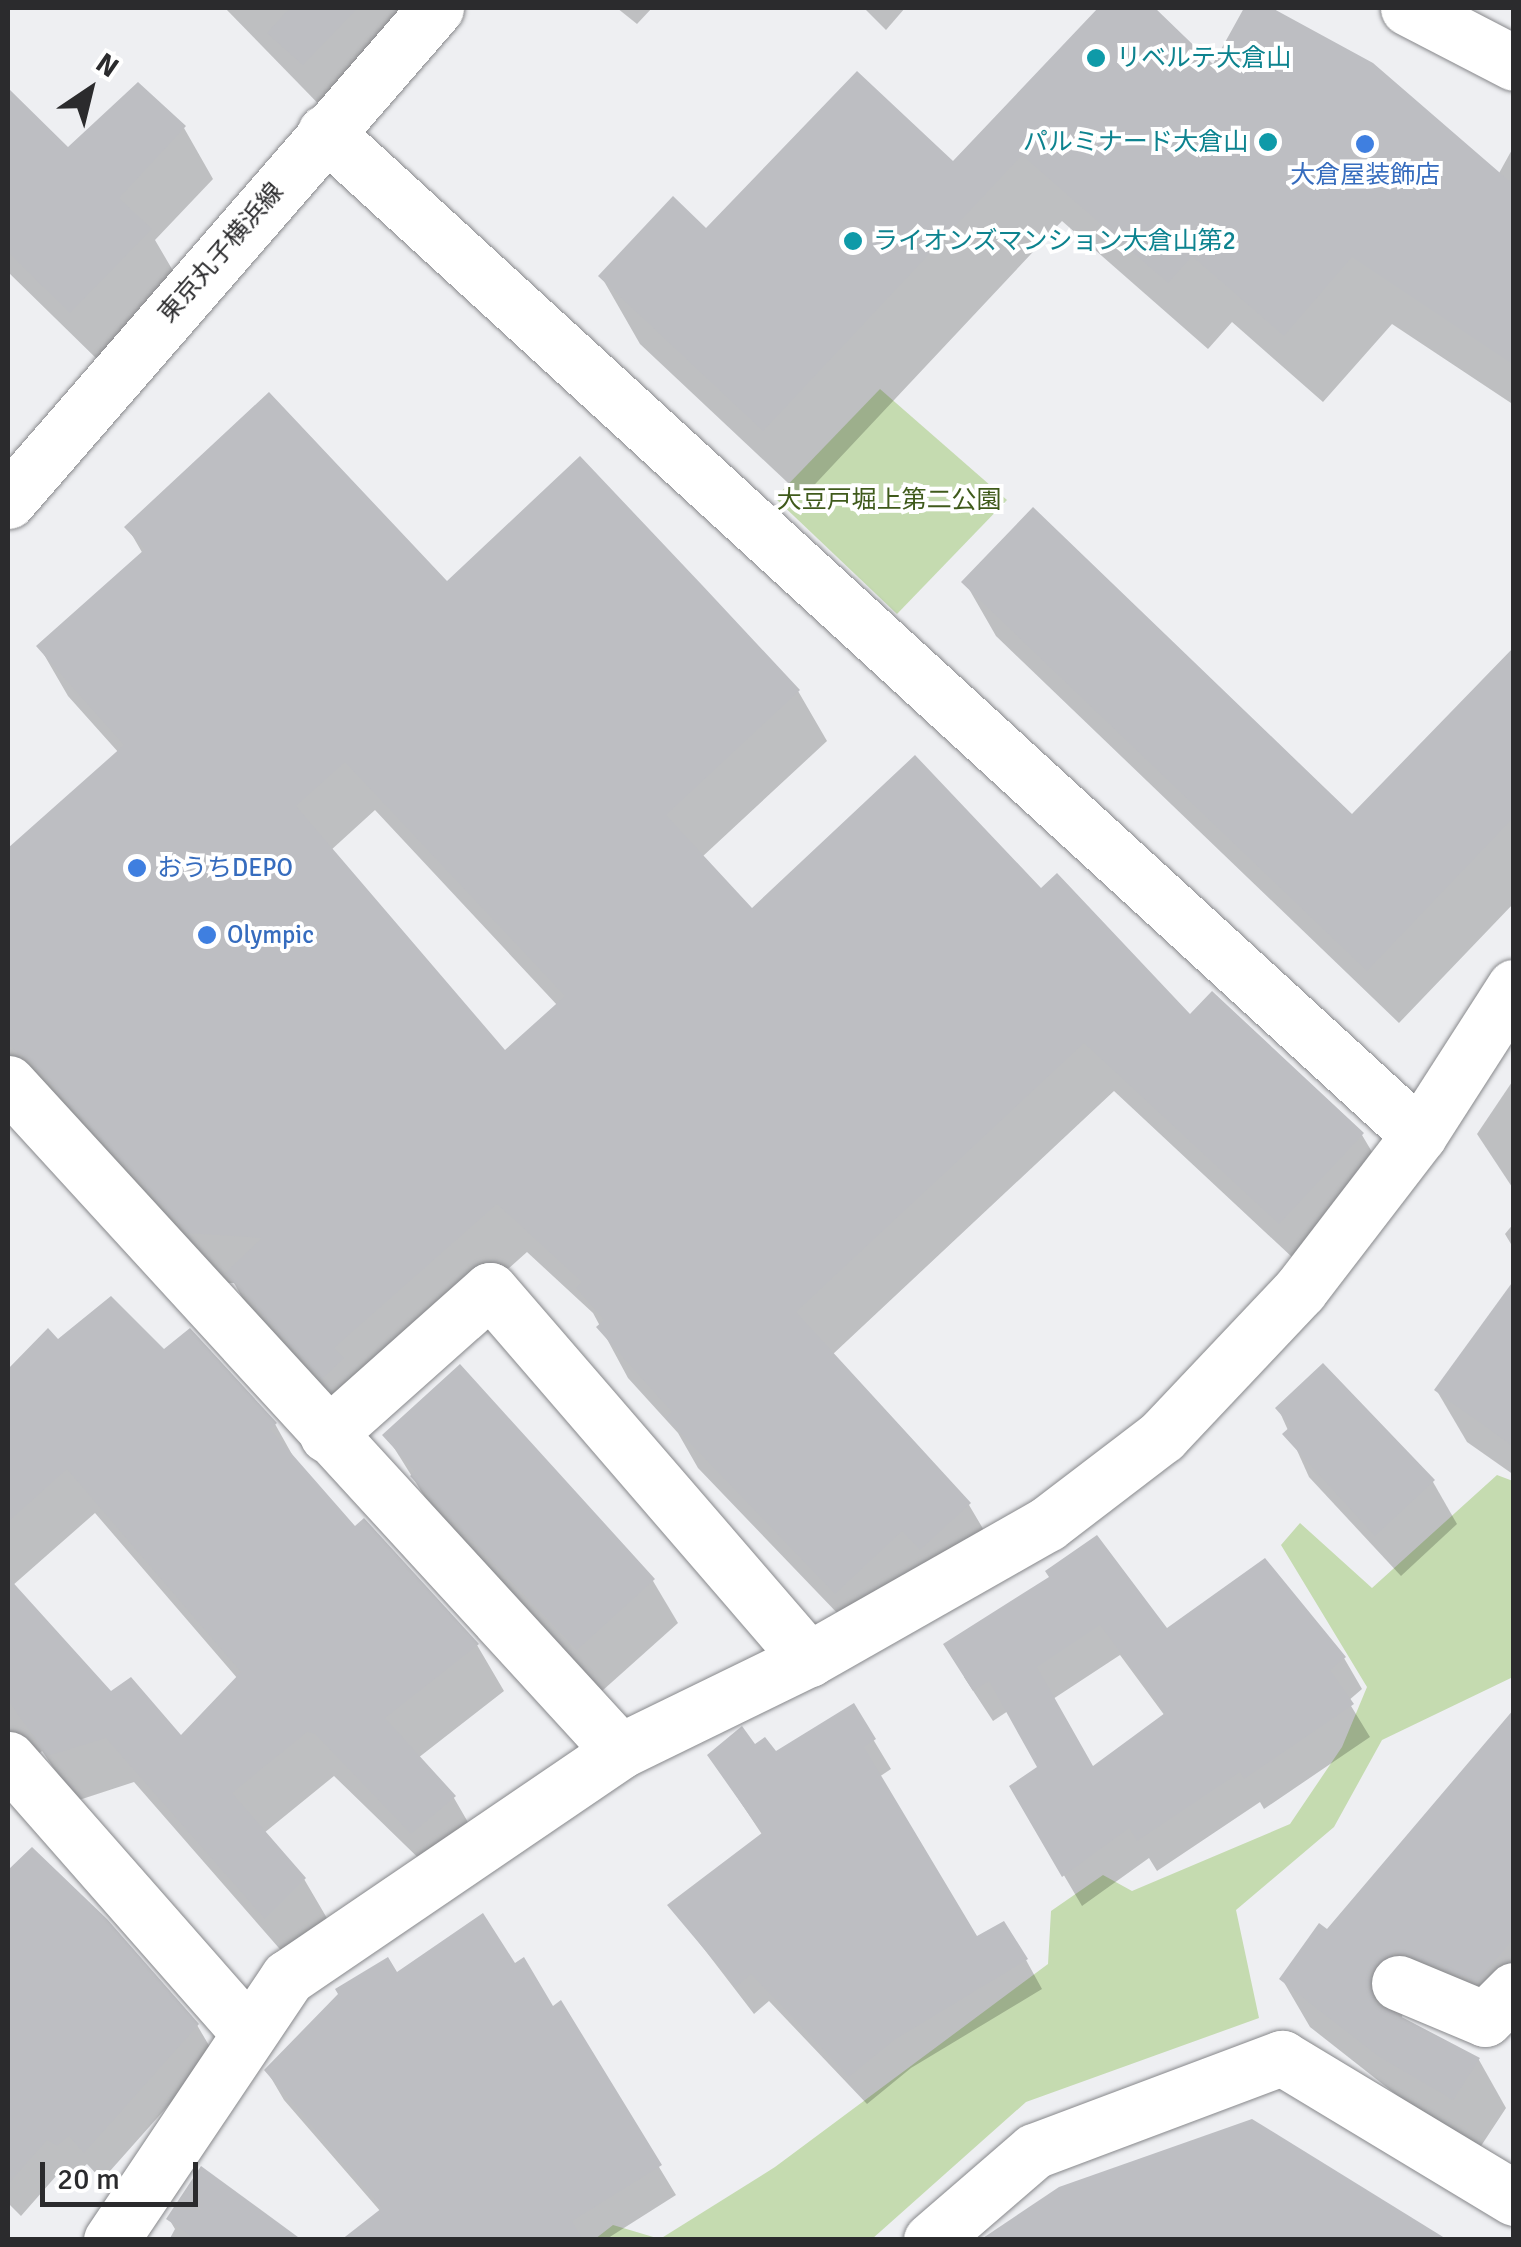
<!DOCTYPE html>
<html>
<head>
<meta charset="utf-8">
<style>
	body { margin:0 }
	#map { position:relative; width:1521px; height:2247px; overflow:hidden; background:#eeeff2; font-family:Signika,"Noto Sans JP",sans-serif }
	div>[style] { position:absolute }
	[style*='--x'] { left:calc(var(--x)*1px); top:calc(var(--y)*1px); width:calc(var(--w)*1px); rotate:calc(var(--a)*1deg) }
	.green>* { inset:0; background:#c5dbb0 }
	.shadow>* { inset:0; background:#0003 }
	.building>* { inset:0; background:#bdbec2 }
	.roads { filter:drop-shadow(0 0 2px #87888b) drop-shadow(0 0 2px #87888b) }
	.minor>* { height:55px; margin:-27.5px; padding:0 27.5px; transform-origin:27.5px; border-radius:27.5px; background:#fff }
	.major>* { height:55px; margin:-27.5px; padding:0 27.5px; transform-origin:27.5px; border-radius:27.5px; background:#fff }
	.dots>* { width:28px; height:28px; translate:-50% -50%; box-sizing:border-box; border:5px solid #fff; border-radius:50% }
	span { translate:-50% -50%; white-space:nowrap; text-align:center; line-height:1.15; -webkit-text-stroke:8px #fff; paint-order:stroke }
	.culture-label { font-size:25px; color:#0d838f }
	.left { translate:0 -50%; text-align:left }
	.right { translate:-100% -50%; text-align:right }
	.shop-label { font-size:25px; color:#366cbe }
	.street-label { font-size:25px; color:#2b2b2d }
	.park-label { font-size:25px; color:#3f5a1b }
	.frame { position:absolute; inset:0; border:10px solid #2b2b2d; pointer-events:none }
	.north { position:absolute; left:40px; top:40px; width:100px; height:100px; -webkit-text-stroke:8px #fff; paint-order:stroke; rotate:35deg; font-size:28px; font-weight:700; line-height:40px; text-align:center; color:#2b2b2d }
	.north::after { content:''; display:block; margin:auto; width:35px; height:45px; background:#2b2b2d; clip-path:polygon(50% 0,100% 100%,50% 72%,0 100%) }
	.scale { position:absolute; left:40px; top:2162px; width:158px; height:45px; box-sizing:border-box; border:5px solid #2b2b2d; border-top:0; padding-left:12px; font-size:30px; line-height:35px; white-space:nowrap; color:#2b2b2d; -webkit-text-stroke:8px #fff; paint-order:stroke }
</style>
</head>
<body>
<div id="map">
	<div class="green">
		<i style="clip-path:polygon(880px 389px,1007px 500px,897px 614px,775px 498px)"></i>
		<i style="clip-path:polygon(1497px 1475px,1513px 1481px,1513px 1677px,1382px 1740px,1334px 1827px,1236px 1910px,1259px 2018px,1026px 2102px,872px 2239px,595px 2239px,613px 2225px,660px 2239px,775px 2167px,1048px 1964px,1051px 1911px,1103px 1875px,1132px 1891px,1290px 1824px,1342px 1747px,1367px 1687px,1281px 1545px,1300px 1523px,1372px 1588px)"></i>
	</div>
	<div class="shadow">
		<i style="clip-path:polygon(225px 8px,407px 8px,338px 124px)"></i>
		<i style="clip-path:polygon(617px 8px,652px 8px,637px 24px)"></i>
		<i style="clip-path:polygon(864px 8px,905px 8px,886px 30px)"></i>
		<i style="clip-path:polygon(1101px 8px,1151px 8px,1214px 68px,1247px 8px,1267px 8px,1371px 64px,1498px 175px,1514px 146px,1514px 405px,1392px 324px,1323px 402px,1232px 322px,1208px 349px,1062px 221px,803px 497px,640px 344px,601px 276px,706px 232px,953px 165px)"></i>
		<i style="clip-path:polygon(8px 89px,68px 151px,184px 128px,213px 179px,155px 240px,179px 281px,100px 362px,8px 272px)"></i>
		<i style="clip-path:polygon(evenodd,128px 528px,447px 585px,798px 691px,827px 741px,702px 857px,752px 911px,1041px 891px,1190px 1018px,1362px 1135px,1391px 1184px,1308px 1272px,1114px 1091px,832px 1355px,969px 1505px,998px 1554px,865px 1642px,698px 1468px,678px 1433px,628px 1378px,593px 1313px,527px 1252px,364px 1397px,352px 1427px,257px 1324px,234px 1283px,219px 1283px,8px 1058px,8px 851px,119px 753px,68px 696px,39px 646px,143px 554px,128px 528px,375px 810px,558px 1006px,505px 1054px,330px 851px,375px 810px)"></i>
		<i style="clip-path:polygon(965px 582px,1352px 818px,1514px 650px,1514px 903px,1399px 1023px,996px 636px)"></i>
		<i style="clip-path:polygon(1514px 1079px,1514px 1190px,1477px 1134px)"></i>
		<i style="clip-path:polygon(1514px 1223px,1514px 1249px,1505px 1234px)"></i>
		<i style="clip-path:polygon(1514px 1284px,1514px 1475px,1467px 1442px,1437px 1391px)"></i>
		<i style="clip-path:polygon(evenodd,48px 1332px,58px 1343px,164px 1353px,275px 1424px,298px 1465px,355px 1529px,477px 1645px,504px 1691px,418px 1758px,454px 1798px,480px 1843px,439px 1878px,334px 1776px,264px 1833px,304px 1879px,331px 1925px,292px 1963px,134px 1782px,76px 1801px,42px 1751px,8px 1781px,8px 1373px,48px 1332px,95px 1513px,238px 1679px,181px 1738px,111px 1694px,12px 1586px,95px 1513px)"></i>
		<i style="clip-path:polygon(1278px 1408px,1433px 1482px,1457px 1524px,1401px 1576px,1309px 1477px)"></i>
		<i style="clip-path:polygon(386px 1435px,653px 1581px,678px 1623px,602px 1691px,438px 1518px)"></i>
		<i style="clip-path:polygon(evenodd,1052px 1578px,1167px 1632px,1344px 1658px,1362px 1689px,1348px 1701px,1370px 1737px,1264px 1809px,1260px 1802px,1157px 1871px,1149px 1858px,1082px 1906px,1012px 1787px,1041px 1767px,1008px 1711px,993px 1721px,964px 1677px,1052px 1578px,1120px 1655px,1165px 1716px,1093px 1770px,1053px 1699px,1120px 1655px)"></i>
		<i style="clip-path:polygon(853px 1706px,891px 1769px,879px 1777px,976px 1939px,1026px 1960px,1042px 1989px,911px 2068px,867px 2104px,769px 2001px,754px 2014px,671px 1906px,763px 1836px,710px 1756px,754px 1748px,776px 1754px)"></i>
		<i style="clip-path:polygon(1514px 1736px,1514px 2020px,1406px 2007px,1401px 2019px,1479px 2060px,1506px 2108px,1481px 2146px,1408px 2104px,1310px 2027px,1282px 1979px)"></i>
		<i style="clip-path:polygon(32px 1851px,197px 2025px,214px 2054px,102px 2180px,87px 2164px,75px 2174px,64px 2167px,21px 2216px,8px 2203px,8px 1874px)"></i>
		<i style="clip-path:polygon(514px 1966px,552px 2009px,560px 2004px,676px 2195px,605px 2240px,345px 2240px,381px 2212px,284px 2100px,267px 2071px,397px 1976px)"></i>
		<i style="clip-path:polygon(169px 2219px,297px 2240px,169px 2240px,175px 2229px)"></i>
	</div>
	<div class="building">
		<i style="clip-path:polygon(290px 8px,358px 8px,303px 65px,267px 33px)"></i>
		<i style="clip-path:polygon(1098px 8px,1155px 8px,1213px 64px,1244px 8px,1272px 8px,1373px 63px,1514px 185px,1514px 365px,1352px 257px,1284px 336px,1192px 256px,1168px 283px,1022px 155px,763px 431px,598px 276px,673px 196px,706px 228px,857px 71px,953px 161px)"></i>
		<i style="clip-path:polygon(138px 82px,186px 126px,119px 198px,152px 229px,70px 313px,8px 252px,8px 88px,68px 147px)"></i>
		<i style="clip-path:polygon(evenodd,269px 392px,447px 581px,580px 456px,702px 585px,800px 690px,666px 815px,752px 908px,915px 755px,1041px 888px,1057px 873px,1190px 1014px,1212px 991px,1364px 1133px,1279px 1224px,1084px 1043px,796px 1312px,971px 1503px,920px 1550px,902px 1531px,835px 1594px,666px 1418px,672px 1412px,596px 1327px,604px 1320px,576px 1288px,582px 1282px,497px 1204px,334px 1348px,344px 1358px,322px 1379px,225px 1273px,262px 1238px,188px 1233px,31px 1062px,8px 1045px,8px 848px,124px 745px,36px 646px,145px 549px,124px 527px,269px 392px,345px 762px,565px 996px,505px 1050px,296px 806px,345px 762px)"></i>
		<i style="clip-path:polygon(1033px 507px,1352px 814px,1514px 647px,1514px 817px,1367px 971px,961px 582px)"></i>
		<i style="clip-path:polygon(1514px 1280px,1514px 1447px,1434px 1390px)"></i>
		<i style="clip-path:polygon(111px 1296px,164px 1349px,190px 1328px,277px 1423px,270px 1429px,355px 1526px,364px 1518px,479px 1644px,385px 1718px,456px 1796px,411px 1834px,315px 1734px,307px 1732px,232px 1793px,306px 1878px,265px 1919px,106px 1738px,47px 1756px,8px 1700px,8px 1577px,111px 1691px,131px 1677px,181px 1735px,241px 1672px,67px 1469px,8px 1522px,8px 1369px,48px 1328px,58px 1339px)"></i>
		<i style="clip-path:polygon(1323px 1363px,1435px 1480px,1375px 1536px,1282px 1434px,1291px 1426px,1275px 1408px)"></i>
		<i style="clip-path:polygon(460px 1364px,655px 1579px,577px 1650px,410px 1476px,415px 1471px,382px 1435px)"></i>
		<i style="clip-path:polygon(evenodd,1097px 1535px,1167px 1628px,1265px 1558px,1346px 1657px,1330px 1670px,1354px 1704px,1244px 1779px,1240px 1772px,1137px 1841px,1129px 1828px,1062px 1877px,1009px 1786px,1037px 1767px,989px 1681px,973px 1691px,943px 1644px,1049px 1577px,1045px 1571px,1097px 1535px,1100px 1625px,1165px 1713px,1093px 1766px,1037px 1667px,1100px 1625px)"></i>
		<i style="clip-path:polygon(854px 1703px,876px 1739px,864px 1747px,977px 1936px,1004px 1921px,1028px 1959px,894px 2040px,849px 2077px,751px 1974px,736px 1987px,667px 1905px,762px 1833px,707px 1755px,742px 1726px,755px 1744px,765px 1737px,776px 1751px)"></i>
		<i style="clip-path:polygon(1514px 1709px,1514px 1938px,1478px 1982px,1396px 1952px,1370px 1972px,1375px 2003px,1480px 2058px,1453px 2100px,1378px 2056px,1279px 1979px,1319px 1923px,1327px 1929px)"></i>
		<i style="clip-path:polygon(32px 1847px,107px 1919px,199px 2024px,84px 2153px,69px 2136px,57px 2146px,47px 2140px,8px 2184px,8px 1870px)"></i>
		<i style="clip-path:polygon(483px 1913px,515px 1963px,524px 1957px,553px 2006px,561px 2000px,662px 2165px,572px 2221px,583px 2240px,341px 2240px,382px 2208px,264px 2070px,338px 1994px,335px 1989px,388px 1957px,397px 1972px)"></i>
		<i style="clip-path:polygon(1252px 2119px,1448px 2240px,980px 2240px,1059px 2187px)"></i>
		<i style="clip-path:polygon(201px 2166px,302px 2240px,197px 2240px,166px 2219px)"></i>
	</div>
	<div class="roads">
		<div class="minor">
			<i style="--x:325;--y:132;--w:1484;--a:42.52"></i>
			<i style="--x:8;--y:1083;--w:906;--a:47.51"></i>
			<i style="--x:327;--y:1435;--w:218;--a:-41.7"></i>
			<i style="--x:490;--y:1290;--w:488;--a:49.2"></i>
			<i style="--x:8;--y:1759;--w:362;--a:48.7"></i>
			<i style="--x:1399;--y:1983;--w:93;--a:22.7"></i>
			<i style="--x:1485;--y:2019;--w:41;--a:-45"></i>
			<i style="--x:111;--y:2240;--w:317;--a:-56.1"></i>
			<i style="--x:288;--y:1977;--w:402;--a:-34.2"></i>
			<i style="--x:620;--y:1751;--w:210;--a:-26"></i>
			<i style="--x:809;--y:1659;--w:274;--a:-29.6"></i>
			<i style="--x:1047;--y:1524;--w:145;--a:-37.4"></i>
			<i style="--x:1162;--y:1436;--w:201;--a:-46.6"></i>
			<i style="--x:1300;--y:1290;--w:195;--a:-52.5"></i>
			<i style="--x:1419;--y:1135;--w:176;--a:-57.3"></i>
			<i style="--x:931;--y:2240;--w:136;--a:-40.8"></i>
			<i style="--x:1034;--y:2151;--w:265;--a:-20.6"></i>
			<i style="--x:1282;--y:2058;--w:271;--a:31.1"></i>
		</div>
		<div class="major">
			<i style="--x:1408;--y:8;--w:119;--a:27.4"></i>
			<i style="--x:8;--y:501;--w:653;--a:-49.04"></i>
		</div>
	</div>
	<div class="dots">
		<i style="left:1096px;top:58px;background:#0f9aa8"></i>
		<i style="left:1268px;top:142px;background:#0f9aa8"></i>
		<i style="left:1365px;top:144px;background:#3f7fe0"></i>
		<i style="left:853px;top:241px;background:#0f9aa8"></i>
		<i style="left:137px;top:868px;background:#3f7fe0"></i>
		<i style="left:207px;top:935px;background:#3f7fe0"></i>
	</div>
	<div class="culture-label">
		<span class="left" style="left:1116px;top:58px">リベルテ大倉山</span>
		<span class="right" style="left:1248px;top:142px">パルミナード大倉山</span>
		<span class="left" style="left:873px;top:241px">ライオンズマンション大倉山第2</span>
	</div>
	<div class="shop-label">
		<span style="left:1365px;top:175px">大倉屋装飾店</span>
		<span class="left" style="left:157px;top:868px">おうちDEPO</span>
		<span class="left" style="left:227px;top:935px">Olympic</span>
	</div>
	<div class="street-label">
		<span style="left:221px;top:253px;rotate:-49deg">東京丸子横浜線</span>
	</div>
	<div class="park-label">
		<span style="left:889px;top:500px">大豆戸堀上第二公園</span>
	</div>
	<div class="frame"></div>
	<div class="north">N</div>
	<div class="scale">20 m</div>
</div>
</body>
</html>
